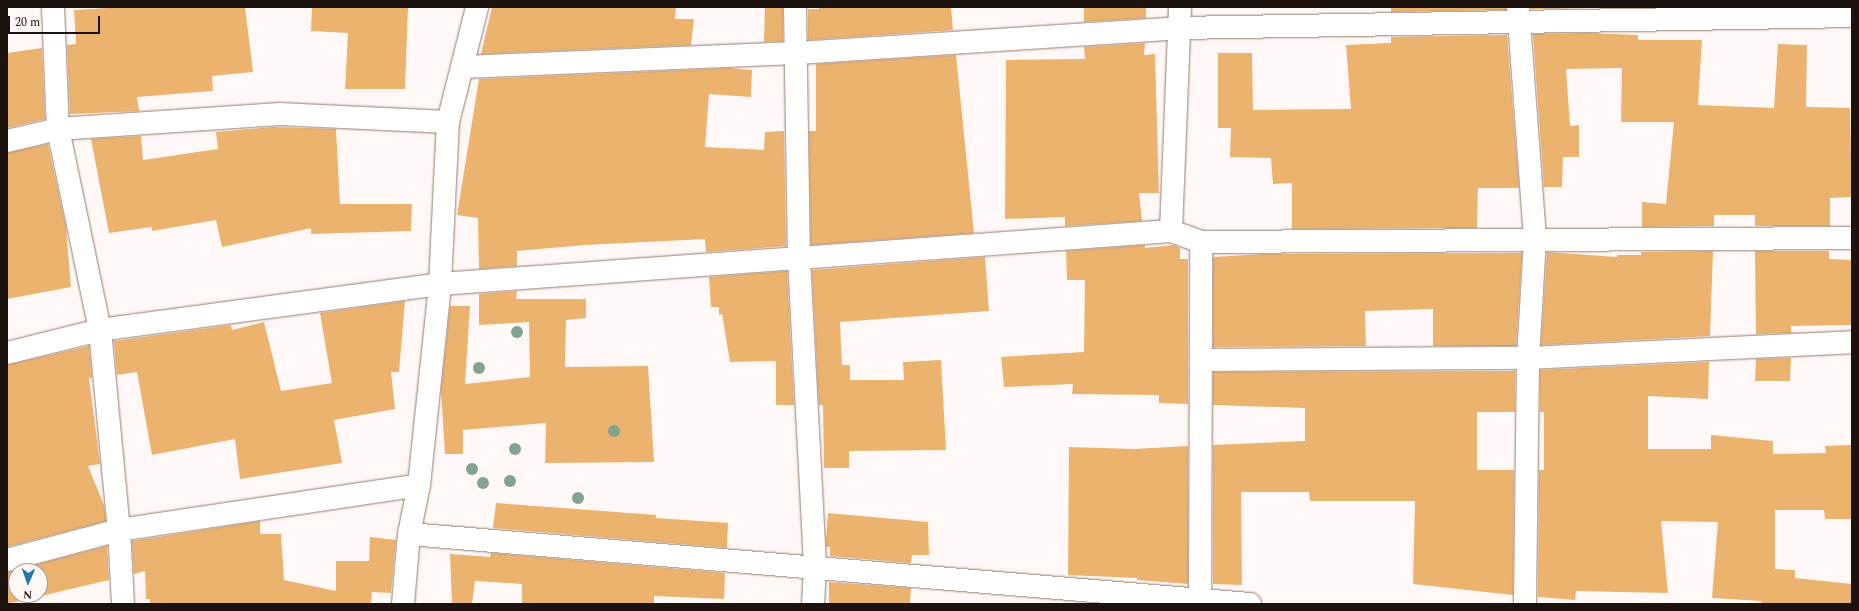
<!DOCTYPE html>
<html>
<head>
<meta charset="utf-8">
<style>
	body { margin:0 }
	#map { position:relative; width:1859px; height:611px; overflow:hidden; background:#fff8f6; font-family:Spectral,serif }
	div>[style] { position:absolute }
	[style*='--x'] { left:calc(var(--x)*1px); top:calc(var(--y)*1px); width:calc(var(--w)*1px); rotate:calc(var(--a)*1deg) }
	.building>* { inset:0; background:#ecb36f }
	.roads { filter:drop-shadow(0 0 1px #957a6e) drop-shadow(0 0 1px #957a6e) }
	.minor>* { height:22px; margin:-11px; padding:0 11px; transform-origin:11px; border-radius:11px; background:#fff }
	.trees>* { width:12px; height:12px; margin:-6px; border-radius:50%; background:#83a391 }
	span { translate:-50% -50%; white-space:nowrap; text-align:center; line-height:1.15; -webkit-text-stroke:3px #fff8f6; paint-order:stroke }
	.frame { position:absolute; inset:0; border:8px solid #1c120e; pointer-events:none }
	.north { position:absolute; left:8px; top:563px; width:40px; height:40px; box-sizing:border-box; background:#fff8f6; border:1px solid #a49c99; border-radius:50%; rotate:182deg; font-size:11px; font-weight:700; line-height:16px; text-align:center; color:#1c120e }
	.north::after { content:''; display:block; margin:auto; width:14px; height:18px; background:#1f79a7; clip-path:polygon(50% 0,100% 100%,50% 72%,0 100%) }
	.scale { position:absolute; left:8px; top:16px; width:92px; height:18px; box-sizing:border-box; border:2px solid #1c120e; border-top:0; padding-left:5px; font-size:12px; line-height:14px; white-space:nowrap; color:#1c120e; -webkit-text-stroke:3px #fff8f6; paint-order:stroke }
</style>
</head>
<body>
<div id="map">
	<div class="building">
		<i style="clip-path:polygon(124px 7px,245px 7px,253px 72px,212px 76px,213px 91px,137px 97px,139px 111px,70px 114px,67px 45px,76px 44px,74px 10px)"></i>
		<i style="clip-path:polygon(312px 7px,408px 7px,405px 89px,345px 89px,348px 33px,311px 31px)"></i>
		<i style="clip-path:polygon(492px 7px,676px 7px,675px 19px,694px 19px,691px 45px,481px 54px)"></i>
		<i style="clip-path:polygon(819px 7px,951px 7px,953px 30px,808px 40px,808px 9px,819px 9px)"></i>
		<i style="clip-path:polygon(1084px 7px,1146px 7px,1146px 18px,1084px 22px)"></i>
		<i style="clip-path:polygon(1391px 7px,1506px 7px,1506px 10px,1391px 12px)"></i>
		<i style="clip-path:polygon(1531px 7px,1586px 7px,1586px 8px,1531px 9px)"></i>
		<i style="clip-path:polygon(765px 8px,783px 8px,783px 41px,764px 42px)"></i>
		<i style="clip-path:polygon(1587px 33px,1638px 35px,1638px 40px,1702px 40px,1698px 105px,1774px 108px,1778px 44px,1807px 45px,1806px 107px,1850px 108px,1852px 197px,1830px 198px,1830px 226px,1755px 226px,1755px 215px,1714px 215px,1714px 226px,1642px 227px,1642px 202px,1666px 204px,1674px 122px,1621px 122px,1622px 68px,1566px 69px,1570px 126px,1579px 125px,1579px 157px,1563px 157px,1562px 187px,1544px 187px,1533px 34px)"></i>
		<i style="clip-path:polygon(1507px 35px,1519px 188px,1478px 188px,1477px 228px,1292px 229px,1292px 183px,1273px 184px,1271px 158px,1230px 157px,1231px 128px,1218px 128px,1218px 53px,1252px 53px,1253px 110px,1351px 109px,1346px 45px,1391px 43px,1391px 37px)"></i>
		<i style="clip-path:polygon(1145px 43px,1144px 55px,1155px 54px,1159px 193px,1139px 193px,1142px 221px,1065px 226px,1065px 217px,1005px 219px,1006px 60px,1085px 59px,1084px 47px)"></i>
		<i style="clip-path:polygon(42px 48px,45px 119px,7px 128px,7px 53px)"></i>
		<i style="clip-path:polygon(956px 55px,974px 233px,811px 245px,809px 131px,816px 131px,816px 64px)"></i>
		<i style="clip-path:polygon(730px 68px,752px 70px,751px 97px,709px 94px,705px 147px,764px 150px,765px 132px,784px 131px,786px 246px,706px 252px,705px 239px,585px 245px,517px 251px,517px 266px,479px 269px,478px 218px,457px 215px,479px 79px)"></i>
		<i style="clip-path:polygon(273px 127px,336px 129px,340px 204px,412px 204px,411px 231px,311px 234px,311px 228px,222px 247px,216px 220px,152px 231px,152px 227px,109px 233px,91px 139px,141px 136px,143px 160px,218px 149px,216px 132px)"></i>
		<i style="clip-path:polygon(48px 144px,66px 227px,71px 287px,7px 299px,7px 153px)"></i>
		<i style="clip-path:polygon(1145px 245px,1145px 248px,1174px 245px,1180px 248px,1180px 259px,1188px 259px,1188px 404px,1159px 403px,1159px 395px,1072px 394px,1073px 384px,1004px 387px,1001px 357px,1084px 352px,1085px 280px,1067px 280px,1066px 251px)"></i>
		<i style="clip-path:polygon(1713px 251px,1710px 336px,1541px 345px,1547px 252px,1617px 257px,1617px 255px,1641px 255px,1641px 252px)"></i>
		<i style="clip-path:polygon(1755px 251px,1829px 251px,1829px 259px,1852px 260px,1852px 325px,1791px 326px,1791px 333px,1756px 334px)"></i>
		<i style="clip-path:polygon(1522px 253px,1516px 346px,1433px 346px,1433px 309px,1365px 311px,1366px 346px,1213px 347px,1213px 257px,1264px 254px)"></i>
		<i style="clip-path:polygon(985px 257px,989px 311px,840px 322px,842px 365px,850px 365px,850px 380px,904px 380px,903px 362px,941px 360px,946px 450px,849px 451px,849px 468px,824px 468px,823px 405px,819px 405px,812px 270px)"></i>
		<i style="clip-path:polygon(787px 271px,794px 405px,776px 405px,776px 361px,730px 362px,722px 314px,719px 315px,719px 307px,711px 307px,709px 277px)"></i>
		<i style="clip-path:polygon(517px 291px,516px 299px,586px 299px,586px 318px,566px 320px,565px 367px,648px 366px,654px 462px,545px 463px,546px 423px,463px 430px,463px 454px,445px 454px,441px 391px,450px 306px,470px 306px,465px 384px,530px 377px,529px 322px,479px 325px,479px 294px)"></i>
		<i style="clip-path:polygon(405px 301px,399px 372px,391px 372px,395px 409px,334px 420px,342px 463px,240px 479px,235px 439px,152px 455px,137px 372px,117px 375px,114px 341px,231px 325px,232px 330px,264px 322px,281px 391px,332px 383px,320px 313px)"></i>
		<i style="clip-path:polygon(89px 346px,92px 378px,89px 378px,100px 464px,88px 466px,104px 505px,106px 521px,7px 547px,7px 365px)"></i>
		<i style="clip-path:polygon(1791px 358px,1790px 381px,1755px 381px,1756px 359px)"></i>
		<i style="clip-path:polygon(1709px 362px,1708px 399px,1648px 396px,1648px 449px,1711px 449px,1711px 435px,1773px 441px,1773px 454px,1826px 453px,1825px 446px,1852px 445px,1852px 519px,1825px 519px,1824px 510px,1775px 510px,1775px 569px,1795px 570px,1795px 578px,1852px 584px,1852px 604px,1761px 604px,1761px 601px,1712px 598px,1718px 522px,1661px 521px,1668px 593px,1576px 591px,1575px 600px,1538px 597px,1539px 470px,1544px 470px,1544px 412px,1540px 412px,1540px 370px)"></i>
		<i style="clip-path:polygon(1515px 371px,1515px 412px,1477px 412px,1477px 470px,1514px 470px,1513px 595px,1413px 584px,1415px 501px,1310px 501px,1309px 492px,1241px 492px,1242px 585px,1213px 584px,1213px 445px,1305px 441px,1305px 408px,1213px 405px,1213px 372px)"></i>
		<i style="clip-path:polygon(1188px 446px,1188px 584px,1137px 580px,1137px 578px,1068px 575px,1069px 447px,1134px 449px)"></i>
		<i style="clip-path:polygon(496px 503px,656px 515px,656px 518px,728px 523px,727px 548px,493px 528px)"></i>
		<i style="clip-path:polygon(828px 513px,928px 522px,929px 555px,912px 555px,911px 563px,830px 556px,830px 547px,826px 547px,826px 541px)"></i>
		<i style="clip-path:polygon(260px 521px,260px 534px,281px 534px,284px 580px,336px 591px,336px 561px,369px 561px,370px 537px,396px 540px,391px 593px,372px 592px,371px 604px,150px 604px,150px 599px,146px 599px,145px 571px,134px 574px,132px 541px)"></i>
		<i style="clip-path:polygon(evenodd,107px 546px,109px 580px,7px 604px,7px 572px,107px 546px,16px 571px,40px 571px,40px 595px,16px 595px,16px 571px)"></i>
		<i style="clip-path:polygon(491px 553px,725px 573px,724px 599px,654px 596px,654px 604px,522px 604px,522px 584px,475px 581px,472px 604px,452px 604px,450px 554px,490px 557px)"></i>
		<i style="clip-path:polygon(829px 582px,911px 588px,910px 604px,829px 604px)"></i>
	</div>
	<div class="roads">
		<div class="minor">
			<i style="--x:53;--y:7;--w:122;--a:87.7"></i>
			<i style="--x:58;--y:129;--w:205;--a:78.2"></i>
			<i style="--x:100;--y:330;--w:201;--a:84.6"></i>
			<i style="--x:119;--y:530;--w:74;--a:86.9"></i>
			<i style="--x:795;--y:7;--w:252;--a:89.1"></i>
			<i style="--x:799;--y:259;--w:308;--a:87"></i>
			<i style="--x:815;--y:567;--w:37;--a:93"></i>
			<i style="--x:1518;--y:7;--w:234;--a:85.8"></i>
			<i style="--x:1535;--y:240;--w:118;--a:93.4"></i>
			<i style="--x:1528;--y:358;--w:246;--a:90.7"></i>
			<i style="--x:463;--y:67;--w:334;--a:-2.4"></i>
			<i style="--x:797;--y:53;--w:383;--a:-3.7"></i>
			<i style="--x:1179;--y:28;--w:673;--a:-1.02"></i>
			<i style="--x:7;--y:141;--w:52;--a:-13.2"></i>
			<i style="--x:58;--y:129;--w:222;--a:-3.9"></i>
			<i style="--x:279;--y:114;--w:169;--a:2.7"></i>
			<i style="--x:1171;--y:231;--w:224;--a:-87.7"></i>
			<i style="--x:7;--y:353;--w:96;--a:-13.9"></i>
			<i style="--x:100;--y:330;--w:343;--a:-7.7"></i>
			<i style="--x:440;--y:284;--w:733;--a:-4.15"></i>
			<i style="--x:1171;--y:231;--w:32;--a:20"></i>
			<i style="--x:1201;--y:242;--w:651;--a:-0.35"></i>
			<i style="--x:1202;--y:360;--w:326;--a:-0.4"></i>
			<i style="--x:1528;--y:358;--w:324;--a:-2.8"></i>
			<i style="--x:409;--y:534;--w:844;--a:4.76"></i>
			<i style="--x:7;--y:560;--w:116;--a:-15"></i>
			<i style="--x:119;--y:530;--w:303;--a:-8.5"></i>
			<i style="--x:403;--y:604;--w:70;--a:-85.1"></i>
			<i style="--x:409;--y:534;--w:50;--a:-78.5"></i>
			<i style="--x:419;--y:485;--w:202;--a:-84"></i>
			<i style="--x:440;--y:284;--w:162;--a:-87.2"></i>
			<i style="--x:448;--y:122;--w:119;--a:-75.8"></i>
			<i style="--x:1200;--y:604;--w:362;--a:-89.8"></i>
		</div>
	</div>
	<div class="trees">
		<i style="left:517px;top:332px"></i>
		<i style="left:479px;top:368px"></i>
		<i style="left:614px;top:431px"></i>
		<i style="left:515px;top:449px"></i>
		<i style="left:472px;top:469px"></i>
		<i style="left:510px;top:481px"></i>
		<i style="left:483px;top:483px"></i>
		<i style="left:578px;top:498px"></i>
	</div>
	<div class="frame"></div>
	<div class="north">N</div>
	<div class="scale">20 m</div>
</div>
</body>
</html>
